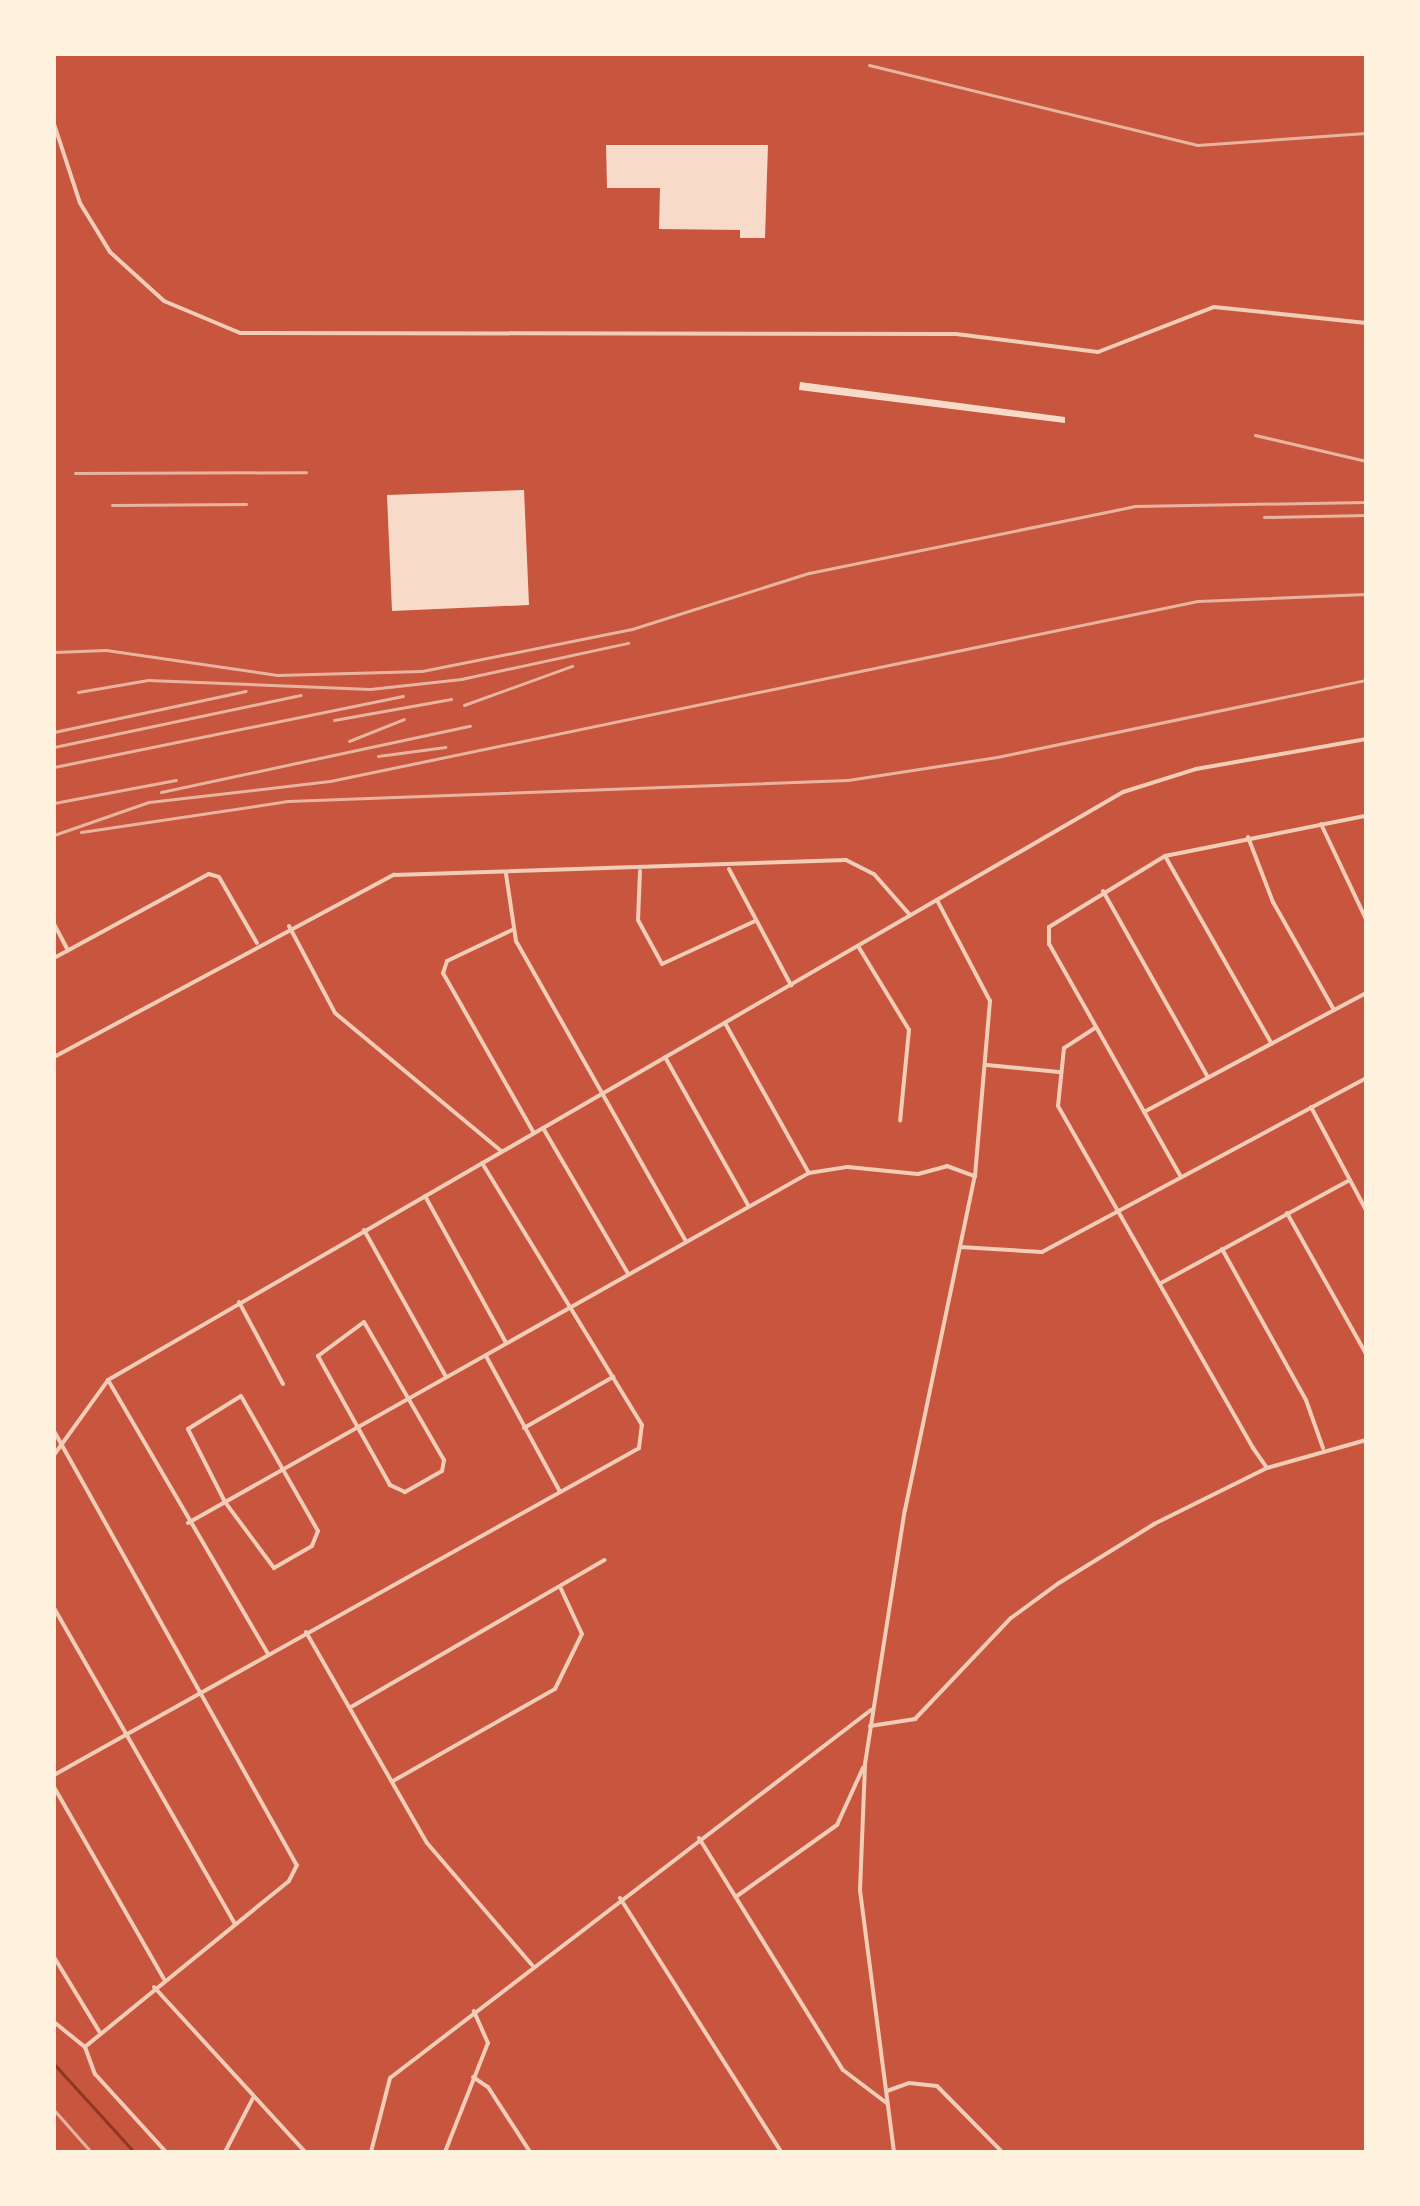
<!DOCTYPE html>
<html>
<head>
<meta charset="utf-8">
<style>
	body { margin:0 }
	#map { position:relative; width:1420px; height:2206px; overflow:hidden; background:#c8553d; font-family:Overpass,sans-serif }
	div>[style] { position:absolute }
	[style*='--x'] { left:calc(var(--x)*1px); top:calc(var(--y)*1px); width:calc(var(--w)*1px); rotate:calc(var(--a)*1deg) }
	.stream>* { height:3px; margin:-1.5px; padding:0 1.5px; transform-origin:1.5px; border-radius:1.5px; background:#8f3625 }
	.building>* { inset:0; background:#f7dbc8 }
	.minor>* { height:4px; margin:-2px; padding:0 2px; transform-origin:2px; border-radius:2px; background:#f1ccb7 }
	.rail>* { height:3px; margin:-1.5px; padding:0 1.5px; transform-origin:1.5px; border-radius:1.5px; background:#e9b49f }
	span { translate:-50% -50%; white-space:nowrap; text-align:center; line-height:1.15; -webkit-text-stroke:7px #fff3e0; paint-order:stroke }
	.frame { position:absolute; inset:0; border:56px solid #fff3e0; pointer-events:none }
</style>
</head>
<body>
<div id="map">
	<div class="stream">
		<i style="--x:54;--y:2064;--w:119;--a:47.7"></i>
	</div>
	<div class="building">
		<i style="clip-path:polygon(606px 145px,768px 145px,765px 238px,740px 238px,740px 230px,659px 229px,660px 188px,607px 188px)"></i>
		<i style="clip-path:polygon(800px 382px,1065px 417px,1065px 423px,799px 390px)"></i>
		<i style="clip-path:polygon(524px 490px,529px 605px,392px 611px,387px 495px)"></i>
	</div>
	<div class="minor">
		<i style="--x:54;--y:124;--w:83;--a:71.8"></i>
		<i style="--x:80;--y:203;--w:57;--a:58.5"></i>
		<i style="--x:110;--y:252;--w:73;--a:42.2"></i>
		<i style="--x:164;--y:301;--w:82;--a:22.8"></i>
		<i style="--x:240;--y:333;--w:716;--a:0.08"></i>
		<i style="--x:956;--y:334;--w:143;--a:7.2"></i>
		<i style="--x:1098;--y:352;--w:124;--a:-21.2"></i>
		<i style="--x:1214;--y:307;--w:153;--a:6"></i>
		<i style="--x:1321;--y:824;--w:105;--a:64.7"></i>
		<i style="--x:1248;--y:837;--w:70;--a:69"></i>
		<i style="--x:1273;--y:902;--w:124;--a:60.5"></i>
		<i style="--x:1165;--y:856;--w:216;--a:60.4"></i>
		<i style="--x:729;--y:869;--w:132;--a:61.9"></i>
		<i style="--x:640;--y:871;--w:49;--a:92.3"></i>
		<i style="--x:638;--y:920;--w:50;--a:61.4"></i>
		<i style="--x:662;--y:964;--w:102;--a:-24.8"></i>
		<i style="--x:506;--y:874;--w:68;--a:81.5"></i>
		<i style="--x:516;--y:941;--w:343;--a:60.5"></i>
		<i style="--x:1103;--y:891;--w:214;--a:60.6"></i>
		<i style="--x:54;--y:924;--w:30;--a:62"></i>
		<i style="--x:289;--y:926;--w:98;--a:62.1"></i>
		<i style="--x:335;--y:1013;--w:216;--a:39.7"></i>
		<i style="--x:512;--y:930;--w:72;--a:154.5"></i>
		<i style="--x:447;--y:961;--w:13;--a:108"></i>
		<i style="--x:443;--y:973;--w:184;--a:60.4"></i>
		<i style="--x:858;--y:946;--w:98;--a:58.7"></i>
		<i style="--x:909;--y:1030;--w:91;--a:95.6"></i>
		<i style="--x:54;--y:958;--w:176;--a:-28.5"></i>
		<i style="--x:209;--y:874;--w:10;--a:17"></i>
		<i style="--x:219;--y:877;--w:76;--a:60.1"></i>
		<i style="--x:725;--y:1023;--w:172;--a:60.8"></i>
		<i style="--x:1095;--y:1028;--w:37;--a:147"></i>
		<i style="--x:1064;--y:1048;--w:58;--a:95.9"></i>
		<i style="--x:1058;--y:1106;--w:394;--a:60.3"></i>
		<i style="--x:1253;--y:1448;--w:24;--a:55"></i>
		<i style="--x:1267;--y:1468;--w:103;--a:-15.8"></i>
		<i style="--x:54;--y:1057;--w:386;--a:-28.2"></i>
		<i style="--x:394;--y:875;--w:452;--a:-1.9"></i>
		<i style="--x:846;--y:860;--w:31;--a:27"></i>
		<i style="--x:874;--y:874;--w:55;--a:48.7"></i>
		<i style="--x:665;--y:1057;--w:170;--a:60.7"></i>
		<i style="--x:987;--y:1065;--w:72;--a:5.6"></i>
		<i style="--x:1311;--y:1107;--w:117;--a:61.9"></i>
		<i style="--x:1144;--y:1112;--w:252;--a:-28.2"></i>
		<i style="--x:543;--y:1128;--w:167;--a:59.7"></i>
		<i style="--x:1181;--y:1177;--w:268;--a:-119.5"></i>
		<i style="--x:1049;--y:944;--w:17;--a:-90"></i>
		<i style="--x:1049;--y:927;--w:136;--a:-31.5"></i>
		<i style="--x:1165;--y:856;--w:205;--a:-11.3"></i>
		<i style="--x:425;--y:1196;--w:168;--a:61.1"></i>
		<i style="--x:1287;--y:1213;--w:162;--a:60.7"></i>
		<i style="--x:364;--y:1230;--w:168;--a:60.8"></i>
		<i style="--x:960;--y:1247;--w:82;--a:3.5"></i>
		<i style="--x:1042;--y:1252;--w:368;--a:-28.2"></i>
		<i style="--x:1222;--y:1249;--w:173;--a:60.9"></i>
		<i style="--x:1306;--y:1400;--w:51;--a:70.5"></i>
		<i style="--x:1161;--y:1283;--w:215;--a:-28.6"></i>
		<i style="--x:239;--y:1302;--w:93;--a:61.8"></i>
		<i style="--x:364;--y:1322;--w:160;--a:59.9"></i>
		<i style="--x:444;--y:1460;--w:11;--a:100"></i>
		<i style="--x:442;--y:1471;--w:43;--a:150.4"></i>
		<i style="--x:405;--y:1492;--w:17;--a:-155"></i>
		<i style="--x:390;--y:1485;--w:148;--a:-119.2"></i>
		<i style="--x:318;--y:1356;--w:57;--a:-36.5"></i>
		<i style="--x:486;--y:1356;--w:153;--a:61.4"></i>
		<i style="--x:108;--y:1380;--w:317;--a:59.7"></i>
		<i style="--x:241;--y:1396;--w:155;--a:60.3"></i>
		<i style="--x:318;--y:1531;--w:16;--a:112"></i>
		<i style="--x:312;--y:1546;--w:44;--a:149.9"></i>
		<i style="--x:274;--y:1568;--w:82;--a:-126.6"></i>
		<i style="--x:225;--y:1502;--w:82;--a:-116.9"></i>
		<i style="--x:188;--y:1429;--w:62;--a:-31.9"></i>
		<i style="--x:524;--y:1428;--w:103;--a:-29.8"></i>
		<i style="--x:54;--y:1431;--w:497;--a:60.8"></i>
		<i style="--x:297;--y:1865;--w:18;--a:117"></i>
		<i style="--x:289;--y:1881;--w:263;--a:140.9"></i>
		<i style="--x:85;--y:2047;--w:29;--a:70"></i>
		<i style="--x:95;--y:2074;--w:105;--a:47.7"></i>
		<i style="--x:54;--y:1455;--w:92;--a:-54.2"></i>
		<i style="--x:108;--y:1380;--w:1173;--a:-30.08"></i>
		<i style="--x:1123;--y:792;--w:77;--a:-17.5"></i>
		<i style="--x:1196;--y:769;--w:173;--a:-10"></i>
		<i style="--x:188;--y:1523;--w:713;--a:-29.41"></i>
		<i style="--x:809;--y:1173;--w:39;--a:-9"></i>
		<i style="--x:848;--y:1167;--w:70;--a:5.7"></i>
		<i style="--x:918;--y:1174;--w:30;--a:-15"></i>
		<i style="--x:947;--y:1166;--w:30;--a:20"></i>
		<i style="--x:54;--y:1608;--w:364;--a:60.2"></i>
		<i style="--x:306;--y:1632;--w:243;--a:60.2"></i>
		<i style="--x:427;--y:1843;--w:161;--a:49.3"></i>
		<i style="--x:351;--y:1707;--w:293;--a:-30.1"></i>
		<i style="--x:870;--y:1726;--w:46;--a:-8.8"></i>
		<i style="--x:915;--y:1719;--w:139;--a:-46.5"></i>
		<i style="--x:1011;--y:1618;--w:59;--a:-36.1"></i>
		<i style="--x:1059;--y:1583;--w:112;--a:-31.8"></i>
		<i style="--x:1154;--y:1524;--w:126;--a:-26.4"></i>
		<i style="--x:54;--y:1775;--w:670;--a:-29.2"></i>
		<i style="--x:639;--y:1448;--w:23;--a:-83"></i>
		<i style="--x:642;--y:1425;--w:307;--a:-121.4"></i>
		<i style="--x:393;--y:1781;--w:186;--a:-29.6"></i>
		<i style="--x:555;--y:1689;--w:61;--a:-63.9"></i>
		<i style="--x:582;--y:1634;--w:50;--a:-115"></i>
		<i style="--x:54;--y:1787;--w:221;--a:60.2"></i>
		<i style="--x:699;--y:1838;--w:273;--a:58.2"></i>
		<i style="--x:843;--y:2070;--w:56;--a:37.1"></i>
		<i style="--x:737;--y:1896;--w:123;--a:-35.4"></i>
		<i style="--x:837;--y:1825;--w:63;--a:-65.5"></i>
		<i style="--x:620;--y:1898;--w:301;--a:57.6"></i>
		<i style="--x:54;--y:1957;--w:87;--a:58.7"></i>
		<i style="--x:154;--y:1987;--w:224;--a:47.5"></i>
		<i style="--x:54;--y:2022;--w:40;--a:39"></i>
		<i style="--x:473;--y:2077;--w:18;--a:34"></i>
		<i style="--x:488;--y:2087;--w:77;--a:57.1"></i>
		<i style="--x:887;--y:2091;--w:23;--a:-20"></i>
		<i style="--x:909;--y:2083;--w:28;--a:6"></i>
		<i style="--x:937;--y:2086;--w:93;--a:45.4"></i>
		<i style="--x:225;--y:2152;--w:61;--a:-62.6"></i>
		<i style="--x:371;--y:2152;--w:76;--a:-75.6"></i>
		<i style="--x:390;--y:2078;--w:606;--a:-37.42"></i>
		<i style="--x:445;--y:2152;--w:117;--a:-68.5"></i>
		<i style="--x:488;--y:2043;--w:35;--a:-114"></i>
		<i style="--x:894;--y:2152;--w:264;--a:-97.4"></i>
		<i style="--x:860;--y:1890;--w:126;--a:-87.7"></i>
		<i style="--x:865;--y:1764;--w:257;--a:-81.1"></i>
		<i style="--x:905;--y:1510;--w:341;--a:-78.2"></i>
		<i style="--x:975;--y:1176;--w:176;--a:-85.1"></i>
		<i style="--x:990;--y:1001;--w:114;--a:-117.7"></i>
	</div>
	<div class="rail">
		<i style="--x:869;--y:65;--w:338;--a:13.7"></i>
		<i style="--x:1197;--y:145;--w:169;--a:-4.1"></i>
		<i style="--x:1255;--y:435;--w:114;--a:13.2"></i>
		<i style="--x:75;--y:473;--w:231;--a:-0.2"></i>
		<i style="--x:112;--y:505;--w:134;--a:-0.4"></i>
		<i style="--x:1264;--y:517;--w:102;--a:-1.1"></i>
		<i style="--x:54;--y:652;--w:52;--a:-2.2"></i>
		<i style="--x:106;--y:650;--w:173;--a:8.3"></i>
		<i style="--x:277;--y:675;--w:145;--a:-1.6"></i>
		<i style="--x:422;--y:671;--w:214;--a:-11.3"></i>
		<i style="--x:632;--y:629;--w:186;--a:-17.6"></i>
		<i style="--x:809;--y:573;--w:332;--a:-11.6"></i>
		<i style="--x:1134;--y:506;--w:232;--a:-1"></i>
		<i style="--x:78;--y:692;--w:71;--a:-9.7"></i>
		<i style="--x:148;--y:680;--w:222;--a:2.3"></i>
		<i style="--x:370;--y:689;--w:92;--a:-6.3"></i>
		<i style="--x:461;--y:679;--w:171;--a:-12.2"></i>
		<i style="--x:464;--y:705;--w:115;--a:-19.9"></i>
		<i style="--x:334;--y:720;--w:119;--a:-10.2"></i>
		<i style="--x:54;--y:732;--w:196;--a:-12.1"></i>
		<i style="--x:349;--y:741;--w:59;--a:-21.8"></i>
		<i style="--x:54;--y:747;--w:252;--a:-11.9"></i>
		<i style="--x:378;--y:756;--w:68;--a:-7.7"></i>
		<i style="--x:54;--y:767;--w:356;--a:-11.5"></i>
		<i style="--x:161;--y:792;--w:316;--a:-12.1"></i>
		<i style="--x:54;--y:803;--w:124;--a:-10.7"></i>
		<i style="--x:81;--y:832;--w:209;--a:-8.5"></i>
		<i style="--x:288;--y:801;--w:560;--a:-2.15"></i>
		<i style="--x:848;--y:780;--w:151;--a:-8.8"></i>
		<i style="--x:997;--y:757;--w:377;--a:-11.8"></i>
		<i style="--x:54;--y:835;--w:101;--a:-19.2"></i>
		<i style="--x:149;--y:802;--w:182;--a:-6.6"></i>
		<i style="--x:330;--y:781;--w:886;--a:-11.72"></i>
		<i style="--x:1198;--y:601;--w:168;--a:-2.4"></i>
		<i style="--x:54;--y:2110;--w:56;--a:48.6"></i>
	</div>
	<div class="frame"></div>
</div>
</body>
</html>
